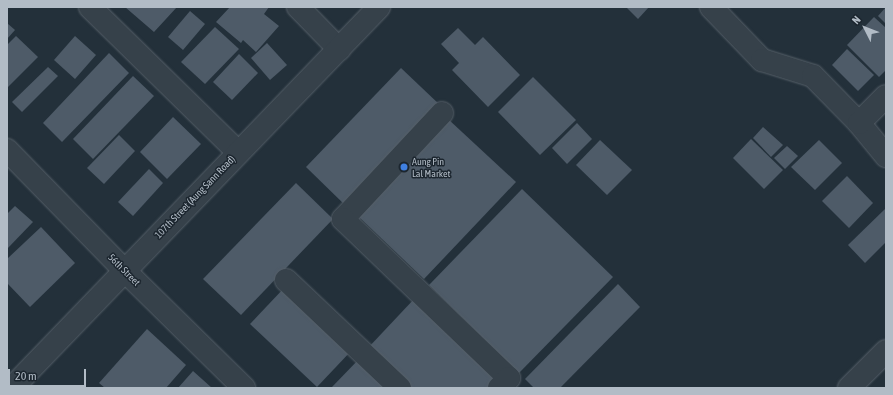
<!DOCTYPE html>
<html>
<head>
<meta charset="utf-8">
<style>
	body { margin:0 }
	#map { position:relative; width:893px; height:395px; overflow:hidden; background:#23303a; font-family:"Asap Condensed",sans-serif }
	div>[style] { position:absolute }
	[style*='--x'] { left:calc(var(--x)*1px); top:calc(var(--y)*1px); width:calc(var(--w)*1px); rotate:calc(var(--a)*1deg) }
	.building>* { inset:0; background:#4e5b68 }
	.roads { filter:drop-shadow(0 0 1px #555f68) drop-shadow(0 0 1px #555f68) }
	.minor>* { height:22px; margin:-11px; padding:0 11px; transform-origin:11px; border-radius:11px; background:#36414a }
	.dots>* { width:11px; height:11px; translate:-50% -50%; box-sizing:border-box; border:2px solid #1c262f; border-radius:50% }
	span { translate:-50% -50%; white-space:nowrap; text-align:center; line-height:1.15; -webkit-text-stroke:3px #1c262f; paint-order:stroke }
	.poi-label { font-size:10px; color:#b2bcc6 }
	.left { translate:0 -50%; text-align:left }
	.street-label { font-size:10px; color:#b2bcc6 }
	.frame { position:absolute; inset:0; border:8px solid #b2bcc6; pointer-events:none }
	.north { position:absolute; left:845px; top:8px; width:40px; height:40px; -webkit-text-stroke:3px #1c262f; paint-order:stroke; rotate:312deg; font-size:11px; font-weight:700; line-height:16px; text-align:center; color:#b2bcc6 }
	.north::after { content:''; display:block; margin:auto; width:14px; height:18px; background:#b2bcc6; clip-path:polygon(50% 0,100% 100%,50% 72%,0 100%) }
	.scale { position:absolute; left:8px; top:369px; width:78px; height:18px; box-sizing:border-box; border:2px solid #b2bcc6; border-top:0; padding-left:5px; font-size:12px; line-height:14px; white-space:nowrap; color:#b2bcc6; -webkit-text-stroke:3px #1c262f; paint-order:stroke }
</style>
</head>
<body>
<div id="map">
	<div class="building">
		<i style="clip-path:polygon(125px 7px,151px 8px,177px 7px,154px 32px)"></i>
		<i style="clip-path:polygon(230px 7px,269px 7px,264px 14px,279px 26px,256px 52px,243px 40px,241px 43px,216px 22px)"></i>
		<i style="clip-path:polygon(626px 7px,649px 7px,638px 19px)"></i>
		<i style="clip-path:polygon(886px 7px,886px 24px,878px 16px)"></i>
		<i style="clip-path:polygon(190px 11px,205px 24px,183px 50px,168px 37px)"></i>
		<i style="clip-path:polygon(874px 17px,886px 28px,886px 70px,879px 77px,847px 45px)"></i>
		<i style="clip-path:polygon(7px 23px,15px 30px,7px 39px)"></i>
		<i style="clip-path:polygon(215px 27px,239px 49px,205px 84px,181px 62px)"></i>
		<i style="clip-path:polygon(458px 28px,475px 45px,483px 37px,520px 75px,488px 107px,452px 70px,459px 63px,441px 44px)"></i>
		<i style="clip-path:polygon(16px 36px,38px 57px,8px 87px,7px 45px)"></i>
		<i style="clip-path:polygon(75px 36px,96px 55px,75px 79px,54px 60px)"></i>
		<i style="clip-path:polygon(267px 43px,287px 65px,270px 80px,251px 58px)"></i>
		<i style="clip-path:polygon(847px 49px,874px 75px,858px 91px,832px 65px)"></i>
		<i style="clip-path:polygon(109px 53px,129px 73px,62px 142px,43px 123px)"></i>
		<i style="clip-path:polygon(239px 54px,258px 73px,232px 100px,213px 82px)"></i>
		<i style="clip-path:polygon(48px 67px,58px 76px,22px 112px,12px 102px)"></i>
		<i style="clip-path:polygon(401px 68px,441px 106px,346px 206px,306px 167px)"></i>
		<i style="clip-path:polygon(133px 76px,154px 96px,93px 159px,73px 139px)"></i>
		<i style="clip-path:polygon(533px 77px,576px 120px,540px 155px,498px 112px)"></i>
		<i style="clip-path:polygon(173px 117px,201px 144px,167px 179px,140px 152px)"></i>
		<i style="clip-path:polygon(448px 119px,516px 182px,424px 279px,357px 215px)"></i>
		<i style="clip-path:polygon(577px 123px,592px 139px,567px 164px,552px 148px)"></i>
		<i style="clip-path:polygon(763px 127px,783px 145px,771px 157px,753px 138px)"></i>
		<i style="clip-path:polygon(119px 135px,135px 151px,104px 184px,87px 168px)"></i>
		<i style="clip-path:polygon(751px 139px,783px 170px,764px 189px,733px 158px)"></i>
		<i style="clip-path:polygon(600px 140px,632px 170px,607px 195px,576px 165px)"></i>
		<i style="clip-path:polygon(819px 140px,842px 163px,815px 190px,791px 167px)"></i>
		<i style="clip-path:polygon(787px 146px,798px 156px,785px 169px,774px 158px)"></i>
		<i style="clip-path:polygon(149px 169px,163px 183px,133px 216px,118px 202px)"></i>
		<i style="clip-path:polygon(847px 176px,873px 203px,849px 228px,822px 201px)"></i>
		<i style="clip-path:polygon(296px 183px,333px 219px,241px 315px,203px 279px)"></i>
		<i style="clip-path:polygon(522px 189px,613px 277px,519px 373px,429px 285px)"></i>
		<i style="clip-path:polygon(15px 206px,33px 222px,7px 249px,7px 214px)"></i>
		<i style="clip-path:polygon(886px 208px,886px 242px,865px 263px,848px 245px)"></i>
		<i style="clip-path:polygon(41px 227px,75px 263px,30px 307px,7px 283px,7px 259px)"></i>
		<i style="clip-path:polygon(618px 284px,640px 307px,560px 388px,534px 388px,525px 379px)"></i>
		<i style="clip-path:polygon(285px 287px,352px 350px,317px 387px,250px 324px)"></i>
		<i style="clip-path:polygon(415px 298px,500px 379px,492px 388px,408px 388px,367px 349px)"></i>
		<i style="clip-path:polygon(147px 329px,186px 365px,166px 388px,105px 388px,99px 383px)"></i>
		<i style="clip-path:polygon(361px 357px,393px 388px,331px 388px)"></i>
		<i style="clip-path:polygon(193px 371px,212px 388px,178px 388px)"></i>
	</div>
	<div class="roads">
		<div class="minor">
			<i style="--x:90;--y:7;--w:207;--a:44.4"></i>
			<i style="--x:298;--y:7;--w:59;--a:45.7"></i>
			<i style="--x:711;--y:7;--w:74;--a:46.1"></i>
			<i style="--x:762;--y:60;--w:53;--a:17.4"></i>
			<i style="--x:813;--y:76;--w:66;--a:45.6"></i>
			<i style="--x:859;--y:123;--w:43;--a:50.7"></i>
			<i style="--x:442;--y:113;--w:145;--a:133"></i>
			<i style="--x:343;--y:219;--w:230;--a:43.8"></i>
			<i style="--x:509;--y:378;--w:14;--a:135"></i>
			<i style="--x:859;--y:123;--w:38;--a:-45"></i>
			<i style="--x:7;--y:150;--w:169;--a:45.7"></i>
			<i style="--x:125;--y:271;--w:167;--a:44.5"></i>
			<i style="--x:286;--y:280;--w:157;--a:43.5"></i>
			<i style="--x:12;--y:388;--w:529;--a:-46.07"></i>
			<i style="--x:849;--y:388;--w:52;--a:-45"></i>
		</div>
	</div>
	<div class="dots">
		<i style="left:404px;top:167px;background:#3f7fe0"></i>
	</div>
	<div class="poi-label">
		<span class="left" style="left:412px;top:167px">Aung Pin<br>Lal Market</span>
	</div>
	<div class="street-label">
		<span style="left:195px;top:197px;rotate:-46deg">107th Street (Aung Sann Road)</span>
		<span style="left:124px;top:270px;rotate:45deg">56th Street</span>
	</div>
	<div class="frame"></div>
	<div class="north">N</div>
	<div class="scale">20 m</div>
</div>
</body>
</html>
